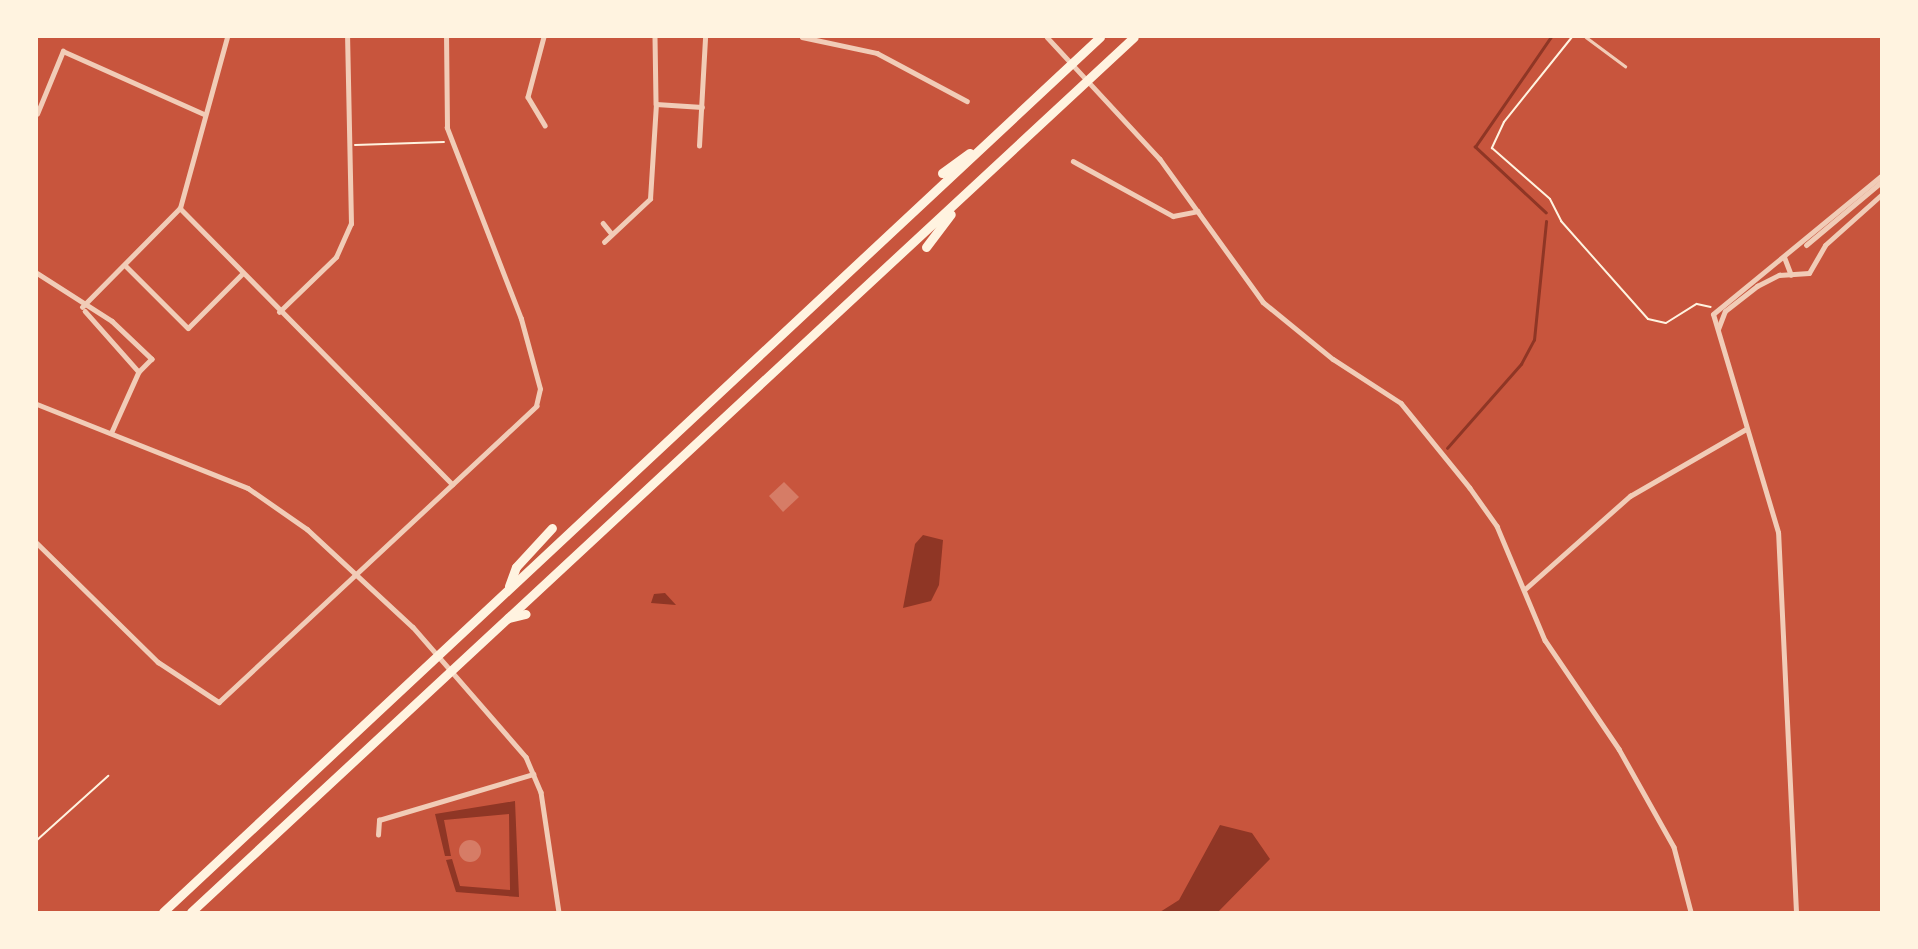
<!DOCTYPE html>
<html>
<head>
<meta charset="utf-8">
<style>
	body { margin:0 }
	#map { position:relative; width:1918px; height:949px; overflow:hidden; background:#c8553d; font-family:"Sofia Sans Condensed",sans-serif }
	div>[style] { position:absolute }
	[style*='--x'] { left:calc(var(--x)*1px); top:calc(var(--y)*1px); width:calc(var(--w)*1px); rotate:calc(var(--a)*1deg) }
	.water>* { inset:0; background:#8f3625 }
	.stream>* { height:2.5px; margin:-1.25px; padding:0 1.25px; transform-origin:1.25px; border-radius:1.25px; background:#8f3625 }
	.building>* { inset:0; background:#d67c66 }
	.round { border-radius:50% }
	.path>* { height:2px; margin:-1px; padding:0 1px; transform-origin:1px; border-radius:1px; background:#fff3e0 }
	.service>* { height:2.5px; margin:-1.25px; padding:0 1.25px; transform-origin:1.25px; border-radius:1.25px; background:#f1ccb7 }
	.minor>* { height:4.5px; margin:-2.25px; padding:0 2.25px; transform-origin:2.25px; border-radius:2.25px; background:#f1ccb7 }
	.tertiary>* { height:5px; margin:-2.5px; padding:0 2.5px; transform-origin:2.5px; border-radius:2.5px; background:#f1ccb7 }
	.motorway>* { height:9px; margin:-4.5px; padding:0 4.5px; transform-origin:4.5px; border-radius:4.5px; background:#fff3e0 }
	span { translate:-50% -50%; white-space:nowrap; text-align:center; line-height:1.15; -webkit-text-stroke:7px #fff3e0; paint-order:stroke }
	.frame { position:absolute; inset:0; border:38px solid #fff3e0; pointer-events:none }
</style>
</head>
<body>
<div id="map">
	<div class="water">
		<i style="clip-path:polygon(923px 535px,943px 540px,939px 585px,931px 601px,903px 608px,915px 544px)"></i>
		<i style="clip-path:polygon(665px 593px,676px 605px,651px 603px,654px 594px)"></i>
		<i style="clip-path:polygon(515px 801px,519px 897px,456px 892px,446px 860px,452px 859px,460px 886px,510px 890px,509px 814px,444px 820px,451px 856px,445px 856px,435px 814px)"></i>
		<i style="clip-path:polygon(1220px 825px,1252px 833px,1270px 859px,1218px 912px,1160px 912px,1179px 900px)"></i>
	</div>
	<div class="stream">
		<i style="--x:1546;--y:213;--w:97;--a:-137.1"></i>
		<i style="--x:1475;--y:147;--w:134;--a:-55.4"></i>
		<i style="--x:1447;--y:448;--w:112;--a:-48.6"></i>
		<i style="--x:1521;--y:364;--w:27;--a:-62"></i>
		<i style="--x:1534;--y:340;--w:119;--a:-84.2"></i>
	</div>
	<div class="building">
		<i style="clip-path:polygon(784px 482px,799px 497px,783px 512px,769px 496px)"></i>
		<i class="round" style="left:459px;top:840px;width:22px;height:22px"></i>
	</div>
	<div class="path">
		<i style="--x:1572;--y:37;--w:109;--a:128.7"></i>
		<i style="--x:1504;--y:122;--w:29;--a:115"></i>
		<i style="--x:1492;--y:148;--w:77;--a:41.3"></i>
		<i style="--x:1550;--y:199;--w:25;--a:63"></i>
		<i style="--x:1561;--y:221;--w:131;--a:48.4"></i>
		<i style="--x:1648;--y:319;--w:18;--a:13"></i>
		<i style="--x:1666;--y:323;--w:36;--a:-32"></i>
		<i style="--x:1697;--y:304;--w:14;--a:12"></i>
		<i style="--x:355;--y:145;--w:89;--a:-1.9"></i>
		<i style="--x:37;--y:840;--w:96;--a:-42"></i>
	</div>
	<div class="service">
		<i style="--x:1586;--y:37;--w:49;--a:36.6"></i>
	</div>
	<div class="minor">
		<i style="--x:544;--y:37;--w:62;--a:104.9"></i>
		<i style="--x:528;--y:97;--w:33;--a:59"></i>
		<i style="--x:655;--y:37;--w:67;--a:89.1"></i>
		<i style="--x:656;--y:104;--w:46;--a:3.7"></i>
		<i style="--x:802;--y:37;--w:77;--a:12"></i>
		<i style="--x:877;--y:53;--w:102;--a:28.1"></i>
		<i style="--x:1047;--y:37;--w:166;--a:47.2"></i>
		<i style="--x:1160;--y:159;--w:176;--a:54.2"></i>
		<i style="--x:1263;--y:302;--w:90;--a:39.2"></i>
		<i style="--x:1333;--y:359;--w:81;--a:32.9"></i>
		<i style="--x:1401;--y:403;--w:109;--a:50.9"></i>
		<i style="--x:1470;--y:488;--w:47;--a:54.6"></i>
		<i style="--x:1497;--y:526;--w:124;--a:67.2"></i>
		<i style="--x:1545;--y:640;--w:132;--a:55.8"></i>
		<i style="--x:1619;--y:749;--w:112;--a:60.7"></i>
		<i style="--x:1674;--y:847;--w:67;--a:75.3"></i>
		<i style="--x:37;--y:114;--w:68;--a:-67.6"></i>
		<i style="--x:63;--y:51;--w:154;--a:24.1"></i>
		<i style="--x:699;--y:146;--w:109;--a:-86.8"></i>
		<i style="--x:1073;--y:161;--w:114;--a:28.8"></i>
		<i style="--x:1173;--y:216;--w:25;--a:-11"></i>
		<i style="--x:180;--y:208;--w:388;--a:45.4"></i>
		<i style="--x:603;--y:223;--w:14;--a:51"></i>
		<i style="--x:604;--y:242;--w:63;--a:-43.1"></i>
		<i style="--x:650;--y:199;--w:95;--a:-86.4"></i>
		<i style="--x:125;--y:265;--w:89;--a:45"></i>
		<i style="--x:188;--y:328;--w:76;--a:-45"></i>
		<i style="--x:37;--y:273;--w:89;--a:32.6"></i>
		<i style="--x:112;--y:321;--w:55;--a:43.5"></i>
		<i style="--x:152;--y:359;--w:18;--a:135"></i>
		<i style="--x:82;--y:307;--w:139;--a:-45.3"></i>
		<i style="--x:180;--y:208;--w:177;--a:-74.6"></i>
		<i style="--x:85;--y:311;--w:81;--a:48.5"></i>
		<i style="--x:139;--y:372;--w:66;--a:114.2"></i>
		<i style="--x:279;--y:312;--w:79;--a:-44"></i>
		<i style="--x:336;--y:257;--w:36;--a:-66"></i>
		<i style="--x:351;--y:224;--w:187;--a:-91.2"></i>
		<i style="--x:37;--y:404;--w:227;--a:21.7"></i>
		<i style="--x:248;--y:488;--w:72;--a:34.8"></i>
		<i style="--x:307;--y:529;--w:144;--a:42.8"></i>
		<i style="--x:413;--y:627;--w:172;--a:49"></i>
		<i style="--x:526;--y:757;--w:38;--a:67"></i>
		<i style="--x:541;--y:792;--w:121;--a:81.5"></i>
		<i style="--x:37;--y:543;--w:170;--a:44.5"></i>
		<i style="--x:158;--y:662;--w:73;--a:33.3"></i>
		<i style="--x:219;--y:702;--w:434;--a:-43"></i>
		<i style="--x:536;--y:406;--w:17;--a:-77"></i>
		<i style="--x:540;--y:389;--w:73;--a:-105.2"></i>
		<i style="--x:521;--y:319;--w:205;--a:-111.2"></i>
		<i style="--x:447;--y:128;--w:91;--a:-90.6"></i>
		<i style="--x:1524;--y:590;--w:142;--a:-41.6"></i>
		<i style="--x:1630;--y:496;--w:134;--a:-30"></i>
		<i style="--x:378;--y:835;--w:15;--a:-86"></i>
		<i style="--x:379;--y:820;--w:161;--a:-16.6"></i>
	</div>
	<div class="tertiary">
		<i style="--x:1806;--y:245;--w:98;--a:-40"></i>
		<i style="--x:1784;--y:257;--w:19;--a:69"></i>
		<i style="--x:1718;--y:329;--w:19;--a:-69"></i>
		<i style="--x:1725;--y:311;--w:41;--a:-38"></i>
		<i style="--x:1757;--y:286;--w:25;--a:-27"></i>
		<i style="--x:1779;--y:275;--w:30;--a:-4"></i>
		<i style="--x:1809;--y:273;--w:32;--a:-60"></i>
		<i style="--x:1825;--y:245;--w:75;--a:-41.8"></i>
		<i style="--x:1796;--y:912;--w:380;--a:-92.7"></i>
		<i style="--x:1778;--y:532;--w:227;--a:-106.6"></i>
		<i style="--x:1713;--y:314;--w:217;--a:-39.4"></i>
	</div>
	<div class="motorway">
		<i style="--x:942;--y:173;--w:34;--a:-36"></i>
		<i style="--x:926;--y:247;--w:41;--a:-52.9"></i>
		<i style="--x:509;--y:586;--w:20;--a:-70"></i>
		<i style="--x:516;--y:567;--w:53;--a:-47.3"></i>
		<i style="--x:508;--y:618;--w:18;--a:-13"></i>
		<i style="--x:163;--y:912;--w:1282;--a:-43.04"></i>
		<i style="--x:191;--y:912;--w:1286;--a:-42.86"></i>
	</div>
	<div class="frame"></div>
</div>
</body>
</html>
